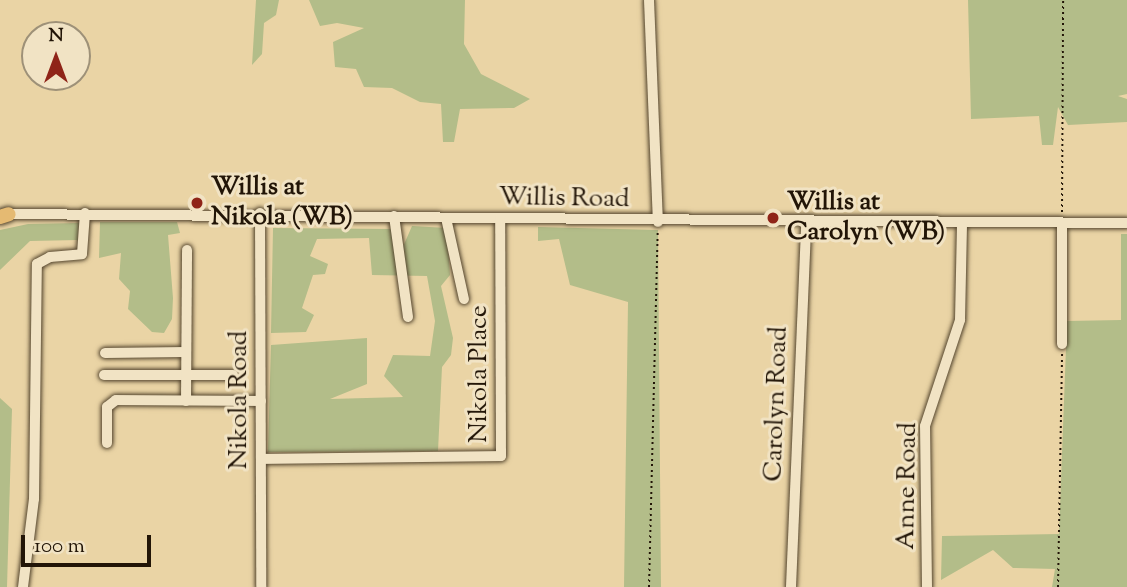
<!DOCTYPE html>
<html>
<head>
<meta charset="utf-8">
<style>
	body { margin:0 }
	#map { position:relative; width:1127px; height:587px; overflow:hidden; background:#ead4a5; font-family:"Sorts Mill Goudy",serif }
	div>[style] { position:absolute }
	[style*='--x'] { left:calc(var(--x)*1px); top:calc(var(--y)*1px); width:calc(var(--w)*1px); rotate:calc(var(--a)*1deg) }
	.green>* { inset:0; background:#b3bd89 }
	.path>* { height:2px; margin-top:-1px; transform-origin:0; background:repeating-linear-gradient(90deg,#221507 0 2px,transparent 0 5.5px) }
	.roads { filter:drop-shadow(0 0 2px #54452e) drop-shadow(0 0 2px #54452e) }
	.minor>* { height:10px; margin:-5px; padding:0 5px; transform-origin:5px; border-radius:5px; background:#f1e3c4 }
	.highway>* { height:14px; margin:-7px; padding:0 7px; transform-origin:7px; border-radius:7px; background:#e5ba72 }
	.dots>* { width:19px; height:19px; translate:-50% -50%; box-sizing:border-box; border:4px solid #f1e3c4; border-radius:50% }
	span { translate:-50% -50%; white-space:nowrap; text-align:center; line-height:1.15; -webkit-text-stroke:6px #f1e3c4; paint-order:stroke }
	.poi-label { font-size:26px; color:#221507; font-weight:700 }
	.left { translate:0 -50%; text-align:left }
	.street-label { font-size:26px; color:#221507 }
	.north { position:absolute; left:21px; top:21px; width:70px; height:70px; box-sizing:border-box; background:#f1e3c4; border:2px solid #9e9178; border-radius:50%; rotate:0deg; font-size:19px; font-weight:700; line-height:28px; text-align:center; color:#221507 }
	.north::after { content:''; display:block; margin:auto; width:24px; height:32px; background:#8f2418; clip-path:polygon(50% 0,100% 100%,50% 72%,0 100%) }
	.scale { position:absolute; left:21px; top:535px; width:130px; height:32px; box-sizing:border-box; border:4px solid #221507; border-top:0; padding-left:9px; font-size:21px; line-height:24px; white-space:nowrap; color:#221507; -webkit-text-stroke:5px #f1e3c4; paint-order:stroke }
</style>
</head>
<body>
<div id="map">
	<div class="green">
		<i style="clip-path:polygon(256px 0,279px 0,276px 15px,264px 23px,262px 54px,252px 65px)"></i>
		<i style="clip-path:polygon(309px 0,465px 0,464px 44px,481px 74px,530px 99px,514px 108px,460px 109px,454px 142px,443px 142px,441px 104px,420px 102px,392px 88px,364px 87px,356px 69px,335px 67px,333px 42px,364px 28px,337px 23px,320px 26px)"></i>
		<i style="clip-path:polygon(968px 0,1127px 0,1127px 94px,1118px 96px,1127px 99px,1127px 122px,1068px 125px,1058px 107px,1053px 145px,1042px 145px,1039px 116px,971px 119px)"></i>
		<i style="clip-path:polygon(100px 222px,177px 222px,180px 233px,168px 235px,173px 298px,172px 319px,164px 333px,152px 332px,128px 309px,130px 291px,119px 279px,121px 253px,99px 258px)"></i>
		<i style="clip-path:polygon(79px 223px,78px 240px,30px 241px,0 270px,0 230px,28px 224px)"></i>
		<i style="clip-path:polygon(412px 226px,447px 228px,450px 275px,441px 286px,453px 338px,451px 355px,442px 367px,438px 451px,268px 452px,271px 345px,367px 338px,367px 384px,330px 399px,403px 397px,384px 376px,393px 355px,430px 356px,435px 321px,427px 276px,372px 275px,369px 238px,317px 239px,310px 256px,328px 264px,325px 274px,313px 275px,302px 308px,314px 315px,306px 332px,271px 333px,273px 228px,393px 229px,399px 256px)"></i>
		<i style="clip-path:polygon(538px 227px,658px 230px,661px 587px,624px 587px,628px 302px,570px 285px,559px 239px,538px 241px)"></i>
		<i style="clip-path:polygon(1121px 234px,1127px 234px,1127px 587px,1052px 587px,1055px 569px,1013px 568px,993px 550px,941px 580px,942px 536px,1059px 534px,1067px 321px,1121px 320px)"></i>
		<i style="clip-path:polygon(0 398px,12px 409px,7px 587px,0 587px)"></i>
	</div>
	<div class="path">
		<i style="--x:1062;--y:212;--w:212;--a:-89.7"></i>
		<i style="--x:649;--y:587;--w:356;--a:-88.6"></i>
		<i style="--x:1058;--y:587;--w:235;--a:-89"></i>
	</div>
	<div class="roads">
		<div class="minor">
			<i style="--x:649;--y:0;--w:222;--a:87.7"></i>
			<i style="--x:260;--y:213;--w:374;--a:89.8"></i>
			<i style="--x:4;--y:214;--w:1123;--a:0.46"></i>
			<i style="--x:394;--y:216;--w:102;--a:82.1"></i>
			<i style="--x:446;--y:218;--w:83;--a:77.5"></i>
			<i style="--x:1062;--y:223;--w:121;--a:90"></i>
			<i style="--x:105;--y:353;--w:81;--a:-0.7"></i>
			<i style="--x:104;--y:375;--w:129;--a:0"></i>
			<i style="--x:186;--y:401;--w:151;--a:-89.6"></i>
			<i style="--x:107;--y:443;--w:36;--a:-90"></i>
			<i style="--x:107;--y:407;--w:11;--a:-38"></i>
			<i style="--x:116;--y:400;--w:145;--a:0.4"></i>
			<i style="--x:261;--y:459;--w:240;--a:-0.7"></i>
			<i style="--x:501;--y:456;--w:237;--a:-90.2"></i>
			<i style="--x:23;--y:587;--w:89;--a:-82.9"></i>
			<i style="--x:34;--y:499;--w:235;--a:-89.3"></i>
			<i style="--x:37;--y:264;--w:15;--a:-28"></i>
			<i style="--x:50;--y:257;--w:32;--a:-5"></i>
			<i style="--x:82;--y:254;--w:41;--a:-85.8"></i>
			<i style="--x:791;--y:587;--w:364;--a:-87.6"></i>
			<i style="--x:927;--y:587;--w:161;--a:-90.7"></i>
			<i style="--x:925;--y:426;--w:112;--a:-71.7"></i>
			<i style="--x:960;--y:320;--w:97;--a:-88.8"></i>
		</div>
		<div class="highway">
			<i style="--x:0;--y:217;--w:9;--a:-18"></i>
		</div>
	</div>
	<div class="dots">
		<i style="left:197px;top:203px;background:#8f2418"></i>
		<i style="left:773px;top:218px;background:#8f2418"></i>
	</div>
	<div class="poi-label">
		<span class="left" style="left:211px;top:203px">Willis at<br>Nikola (WB)</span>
		<span class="left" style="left:787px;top:218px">Willis at<br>Carolyn (WB)</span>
	</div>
	<div class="street-label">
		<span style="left:564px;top:199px;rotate:1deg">Willis Road</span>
		<span style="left:480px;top:374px;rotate:-90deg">Nikola Place</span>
		<span style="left:240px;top:400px;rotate:-90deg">Nikola Road</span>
		<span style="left:777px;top:404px;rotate:-88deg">Carolyn Road</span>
		<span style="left:908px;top:486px;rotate:-89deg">Anne Road</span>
	</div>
	<div class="north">N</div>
	<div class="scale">100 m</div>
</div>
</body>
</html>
